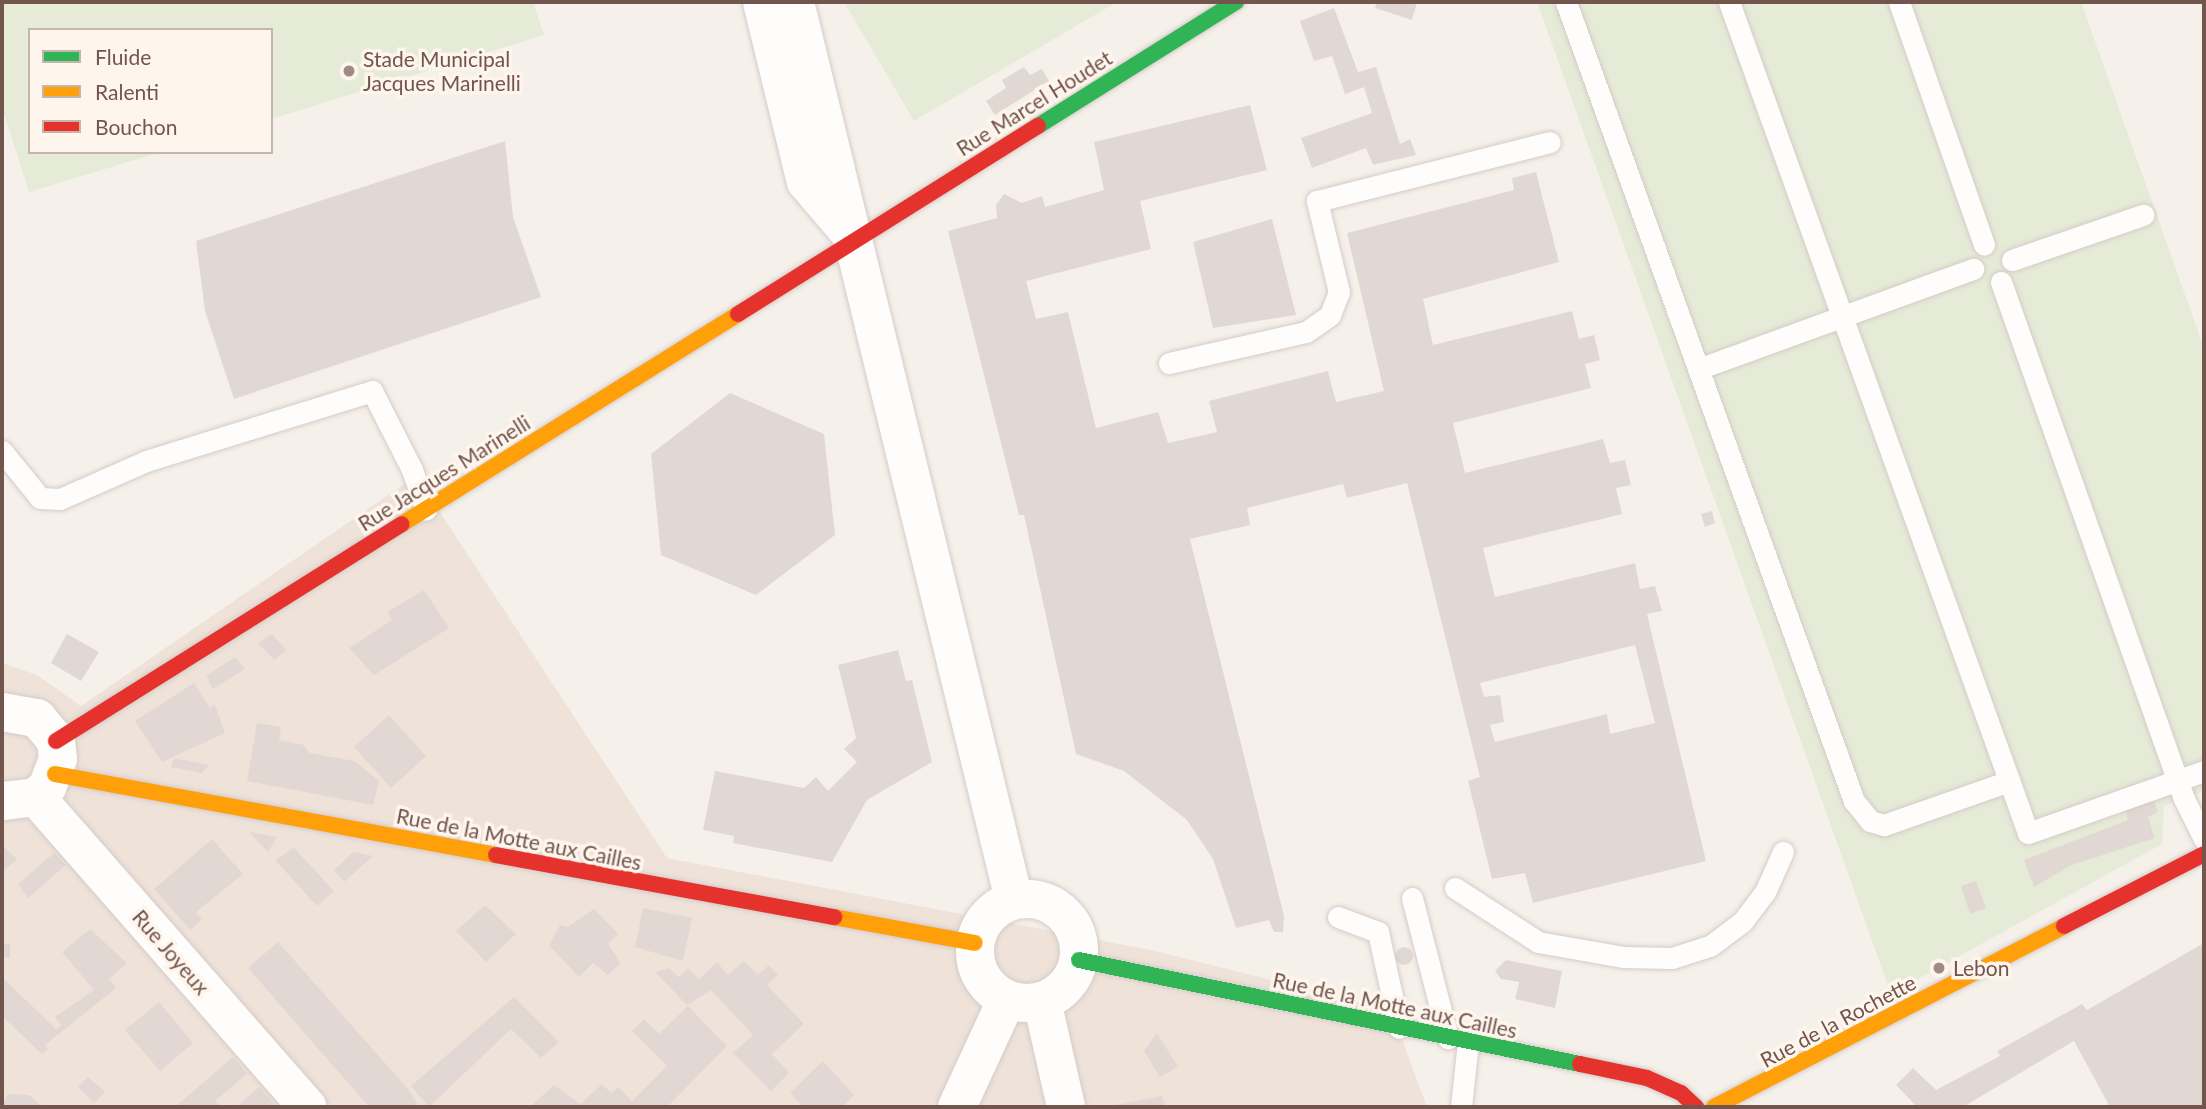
<!DOCTYPE html>
<html>
<head>
<meta charset="utf-8">
<style>
	body { margin:0 }
	#map { position:relative; width:2206px; height:1109px; overflow:hidden; background:#f6f0eb; font-family:Lato,sans-serif }
	div>[style] { position:absolute }
	[style*='--x'] { left:calc(var(--x)*1px); top:calc(var(--y)*1px); width:calc(var(--w)*1px); rotate:calc(var(--a)*1deg) }
	.residential>* { inset:0; background:#efe2d9 }
	.green>* { inset:0; background:#e6ebd7 }
	.building>* { inset:0; background:#e2d8d3 }
	.round { border-radius:50% }
	.roads { filter:drop-shadow(0 0 2px #d4ccc8) drop-shadow(0 0 2px #d4ccc8) }
	.lane>* { height:21px; margin:-10.5px; padding:0 10.5px; transform-origin:10.5px; border-radius:10.5px; background:#fefdfc }
	.street>* { height:38px; margin:-19px; padding:0 19px; transform-origin:19px; border-radius:19px; background:#fefdfc }
	.street>.ring { margin:-19px; padding:0; box-sizing:content-box; background:none; border:38px solid #fefdfc; border-radius:50% }
	.fast>* { height:16px; margin:-8px; padding:0 8px; transform-origin:8px; border-radius:8px; background:#30b455 }
	.slow>* { height:16px; margin:-8px; padding:0 8px; transform-origin:8px; border-radius:8px; background:#ff9f0a }
	.jam>* { height:16px; margin:-8px; padding:0 8px; transform-origin:8px; border-radius:8px; background:#e5322d }
	.dots>* { width:19px; height:19px; translate:-50% -50%; box-sizing:border-box; border:4px solid #fef5ec; border-radius:50% }
	span { translate:-50% -50%; white-space:nowrap; text-align:center; line-height:1.15; -webkit-text-stroke:7px #fef5ec; paint-order:stroke }
	.poi-label { font-size:21px; color:#72554d }
	.left { translate:0 -50%; text-align:left }
	.street-label { font-size:21px; color:#72554d }
	.frame { position:absolute; inset:0; border:4px solid #72554d; pointer-events:none }
	.legend { position:absolute; left:28px; top:28px; width:245px; height:126px; box-sizing:border-box; background:#fef5ec; border:2px solid #c6b5ac; margin:0; padding:9px 12px; list-style:none; font-size:21px; color:#72554d }
	.legend li { display:flex; align-items:center; gap:14px; height:35px }
	.legend b { width:35px; border:2px solid #c6b5ac }
</style>
</head>
<body>
<div id="map">
	<div class="residential">
		<i style="clip-path:polygon(416px 476px,667px 858px,1151px 950px,1391px 1010px,1427px 1107px,2px 1107px,2px 663px,37px 675px,81px 706px)"></i>
	</div>
	<div class="green">
		<i style="clip-path:polygon(2px 2px,533px 2px,544px 35px,271px 119px,271px 30px,30px 30px,30px 152px,161px 152px,29px 192px,2px 107px)"></i>
		<i style="clip-path:polygon(844px 2px,1117px 2px,914px 121px)"></i>
		<i style="clip-path:polygon(1537px 2px,2081px 2px,2204px 348px,2204px 791px,2164px 806px,2162px 844px,1891px 994px)"></i>
	</div>
	<div class="building">
		<i style="clip-path:polygon(1377px 2px,1417px 2px,1412px 20px,1375px 8px)"></i>
		<i style="clip-path:polygon(1334px 8px,1358px 72px,1376px 67px,1400px 144px,1410px 139px,1416px 155px,1373px 165px,1366px 148px,1312px 168px,1301px 138px,1372px 113px,1364px 87px,1345px 94px,1332px 56px,1314px 61px,1300px 21px)"></i>
		<i style="clip-path:polygon(1024px 67px,1030px 75px,1042px 69px,1049px 81px,995px 115px,986px 101px,1006px 88px,1002px 80px)"></i>
		<i style="clip-path:polygon(evenodd,1250px 105px,1267px 170px,1140px 201px,1151px 249px,1026px 281px,1036px 319px,1068px 312px,1096px 428px,1158px 412px,1168px 443px,1217px 432px,1209px 401px,1328px 371px,1336px 402px,1384px 391px,1347px 233px,1514px 190px,1512px 178px,1536px 172px,1559px 262px,1423px 299px,1433px 345px,1572px 311px,1579px 339px,1594px 335px,1600px 360px,1585px 364px,1591px 388px,1453px 423px,1465px 473px,1603px 439px,1610px 463px,1625px 460px,1631px 485px,1616px 488px,1622px 514px,1483px 548px,1495px 597px,1635px 563px,1640px 589px,1655px 586px,1662px 611px,1647px 614px,1706px 861px,1533px 903px,1525px 873px,1492px 879px,1468px 781px,1480px 777px,1407px 483px,1347px 498px,1343px 484px,1247px 508px,1250px 525px,1190px 539px,1284px 916px,1283px 932px,1274px 932px,1269px 920px,1236px 928px,1213px 859px,1187px 820px,1124px 771px,1076px 754px,1024px 515px,1019px 515px,948px 231px,997px 218px,996px 205px,1004px 194px,1022px 203px,1042px 196px,1045px 207px,1104px 190px,1094px 142px,1250px 105px,1635px 645px,1655px 723px,1610px 734px,1607px 714px,1495px 742px,1490px 725px,1504px 722px,1500px 695px,1484px 697px,1480px 683px,1635px 645px)"></i>
		<i style="clip-path:polygon(505px 141px,513px 217px,541px 297px,234px 399px,205px 311px,196px 241px)"></i>
		<i style="clip-path:polygon(1272px 219px,1296px 315px,1213px 328px,1193px 242px)"></i>
		<i style="clip-path:polygon(730px 393px,824px 434px,835px 535px,756px 595px,661px 555px,651px 454px)"></i>
		<i style="clip-path:polygon(1712px 511px,1715px 523px,1705px 527px,1701px 514px)"></i>
		<i style="clip-path:polygon(424px 590px,449px 628px,374px 675px,349px 648px,392px 620px,387px 612px)"></i>
		<i style="clip-path:polygon(67px 634px,99px 652px,81px 681px,51px 663px)"></i>
		<i style="clip-path:polygon(272px 634px,286px 650px,274px 660px,258px 643px)"></i>
		<i style="clip-path:polygon(898px 650px,906px 681px,912px 680px,932px 762px,867px 800px,832px 862px,733px 843px,734px 836px,703px 830px,715px 771px,804px 788px,816px 777px,828px 791px,857px 762px,844px 749px,856px 738px,838px 665px)"></i>
		<i style="clip-path:polygon(235px 657px,245px 669px,213px 689px,206px 676px)"></i>
		<i style="clip-path:polygon(194px 683px,210px 708px,215px 705px,225px 733px,162px 762px,135px 721px)"></i>
		<i style="clip-path:polygon(389px 715px,426px 756px,391px 788px,354px 747px)"></i>
		<i style="clip-path:polygon(257px 723px,281px 727px,279px 740px,304px 745px,309px 753px,355px 761px,379px 781px,373px 805px,247px 781px)"></i>
		<i style="clip-path:polygon(174px 758px,209px 765px,202px 773px,171px 767px)"></i>
		<i style="clip-path:polygon(2152px 796px,2158px 812px,2148px 817px,2155px 838px,2072px 865px,2034px 887px,2024px 860px,2128px 820px,2124px 807px)"></i>
		<i style="clip-path:polygon(249px 832px,277px 837px,268px 852px)"></i>
		<i style="clip-path:polygon(212px 839px,243px 874px,196px 912px,202px 920px,190px 930px,154px 889px)"></i>
		<i style="clip-path:polygon(2px 845px,17px 859px,2px 872px)"></i>
		<i style="clip-path:polygon(294px 848px,334px 891px,317px 906px,275px 860px)"></i>
		<i style="clip-path:polygon(353px 852px,373px 856px,344px 882px,334px 870px)"></i>
		<i style="clip-path:polygon(54px 853px,66px 865px,28px 898px,18px 884px)"></i>
		<i style="clip-path:polygon(1976px 881px,1986px 908px,1970px 914px,1961px 886px)"></i>
		<i style="clip-path:polygon(485px 905px,516px 934px,486px 962px,456px 931px)"></i>
		<i style="clip-path:polygon(643px 908px,692px 918px,683px 961px,635px 947px)"></i>
		<i style="clip-path:polygon(594px 909px,618px 934px,608px 944px,621px 963px,608px 975px,593px 963px,579px 977px,549px 945px,560px 925px,568px 927px)"></i>
		<i style="clip-path:polygon(90px 929px,127px 963px,109px 979px,116px 988px,45px 1045px,48px 1049px,42px 1054px,2px 1016px,2px 977px,56px 1029px,61px 1025px,55px 1017px,94px 990px,62px 952px)"></i>
		<i style="clip-path:polygon(278px 942px,408px 1089px,419px 1107px,369px 1107px,248px 968px)"></i>
		<i style="clip-path:polygon(2204px 943px,2204px 1107px,2110px 1107px,2074px 1041px,1963px 1107px,1917px 1107px,1896px 1085px,1913px 1068px,1936px 1090px,2000px 1056px,1997px 1051px,2082px 1004px,2087px 1010px)"></i>
		<i style="clip-path:polygon(4px 944px,10px 944px,10px 958px,2px 956px)"></i>
		<i class="round" style="left:1395px;top:947px;width:18px;height:18px"></i>
		<i style="clip-path:polygon(1506px 960px,1562px 971px,1555px 1008px,1515px 999px,1519px 982px,1501px 979px,1495px 971px)"></i>
		<i style="clip-path:polygon(744px 961px,758px 975px,769px 965px,778px 975px,767px 985px,804px 1024px,772px 1054px,789px 1073px,771px 1091px,733px 1053px,753px 1035px,711px 990px,687px 1005px,655px 972px,669px 968px,679px 977px,688px 968px,699px 979px,717px 962px,728px 975px)"></i>
		<i style="clip-path:polygon(514px 997px,559px 1042px,541px 1058px,511px 1029px,429px 1107px,411px 1086px)"></i>
		<i style="clip-path:polygon(159px 1002px,193px 1043px,160px 1071px,125px 1030px)"></i>
		<i style="clip-path:polygon(688px 1006px,727px 1046px,667px 1107px,530px 1107px,554px 1085px,580px 1104px,602px 1084px,611px 1093px,618px 1087px,632px 1101px,667px 1066px,632px 1031px,644px 1019px,659px 1034px)"></i>
		<i style="clip-path:polygon(1157px 1033px,1178px 1067px,1160px 1077px,1144px 1051px)"></i>
		<i style="clip-path:polygon(233px 1057px,247px 1074px,215px 1101px,221px 1107px,175px 1107px)"></i>
		<i style="clip-path:polygon(823px 1061px,854px 1095px,842px 1107px,803px 1107px,790px 1093px)"></i>
		<i style="clip-path:polygon(88px 1077px,105px 1092px,94px 1103px,78px 1087px)"></i>
		<i style="clip-path:polygon(259px 1087px,274px 1104px,270px 1107px,236px 1107px)"></i>
		<i style="clip-path:polygon(8px 1094px,29px 1095px,43px 1107px,2px 1107px)"></i>
		<i style="clip-path:polygon(1162px 1096px,1165px 1107px,1109px 1107px,1109px 1106px)"></i>
	</div>
	<div class="roads">
		<div class="lane">
			<i style="--x:1566;--y:2;--w:849;--a:70.18"></i>
			<i style="--x:1854;--y:801;--w:26;--a:51"></i>
			<i style="--x:1870;--y:821;--w:15;--a:16"></i>
			<i style="--x:1884;--y:825;--w:133;--a:-19.4"></i>
			<i style="--x:1729;--y:2;--w:883;--a:70.21"></i>
			<i style="--x:2028;--y:833;--w:187;--a:-19.4"></i>
			<i style="--x:1899;--y:2;--w:257;--a:70.7"></i>
			<i style="--x:2012;--y:260;--w:139;--a:-19"></i>
			<i style="--x:2001;--y:282;--w:548;--a:70.51"></i>
			<i style="--x:2184;--y:799;--w:45;--a:63.4"></i>
			<i style="--x:1169;--y:363;--w:140;--a:-12.8"></i>
			<i style="--x:1306;--y:332;--w:29;--a:-35"></i>
			<i style="--x:1330;--y:315;--w:25;--a:-69"></i>
			<i style="--x:1339;--y:292;--w:94;--a:-103.6"></i>
			<i style="--x:1317;--y:201;--w:240;--a:-14.2"></i>
			<i style="--x:1698;--y:369;--w:293;--a:-20"></i>
			<i style="--x:2;--y:451;--w:60;--a:51"></i>
			<i style="--x:40;--y:498;--w:20;--a:3"></i>
			<i style="--x:60;--y:499;--w:94;--a:-23.8"></i>
			<i style="--x:146;--y:461;--w:237;--a:-17.2"></i>
			<i style="--x:372;--y:391;--w:89;--a:63.1"></i>
			<i style="--x:412;--y:470;--w:42;--a:70.7"></i>
			<i style="--x:1455;--y:888;--w:99;--a:33"></i>
			<i style="--x:1538;--y:942;--w:86;--a:10"></i>
			<i style="--x:1623;--y:957;--w:49;--a:1.2"></i>
			<i style="--x:1672;--y:958;--w:40;--a:-18"></i>
			<i style="--x:1710;--y:946;--w:41;--a:-37.1"></i>
			<i style="--x:1743;--y:921;--w:36;--a:-53"></i>
			<i style="--x:1765;--y:892;--w:44;--a:-65.8"></i>
			<i style="--x:1412;--y:898;--w:145;--a:75.6"></i>
			<i style="--x:1338;--y:917;--w:43;--a:20.6"></i>
			<i style="--x:1378;--y:932;--w:98;--a:77.7"></i>
			<i style="--x:1461;--y:1107;--w:65;--a:-83.9"></i>
		</div>
		<div class="street">
			<i style="--x:762;--y:2;--w:185;--a:76.3"></i>
			<i style="--x:806;--y:182;--w:65;--a:49.4"></i>
			<i style="--x:795;--y:2;--w:924;--a:76.29"></i>
			<i style="--x:2;--y:712;--w:36;--a:10"></i>
			<i style="--x:37;--y:718;--w:30;--a:50"></i>
			<i style="--x:56;--y:741;--w:18;--a:84"></i>
			<i style="--x:58;--y:759;--w:30;--a:111"></i>
			<i style="--x:47;--y:787;--w:15;--a:138"></i>
			<i style="--x:36;--y:797;--w:34;--a:173"></i>
			<i style="--x:36;--y:797;--w:412;--a:48.8"></i>
			<i class="ring" style="left:975px;top:899px;width:66px;height:66px"></i>
			<i style="--x:1042;--y:1001;--w:109;--a:77.2"></i>
			<i style="--x:957;--y:1107;--w:119;--a:-65.2"></i>
		</div>
		<div class="fast">
			<i style="--x:1038;--y:126;--w:234;--a:-32.1"></i>
			<i style="--x:1079;--y:960;--w:512;--a:11.73"></i>
		</div>
		<div class="slow">
			<i style="--x:402;--y:524;--w:396;--a:-32"></i>
			<i style="--x:55;--y:774;--w:448;--a:10.4"></i>
			<i style="--x:834;--y:917;--w:143;--a:10.4"></i>
			<i style="--x:1714;--y:1107;--w:394;--a:-27.3"></i>
		</div>
		<div class="jam">
			<i style="--x:738;--y:314;--w:354;--a:-32.1"></i>
			<i style="--x:56;--y:741;--w:408;--a:-32.1"></i>
			<i style="--x:496;--y:855;--w:344;--a:10.4"></i>
			<i style="--x:2064;--y:926;--w:157;--a:-27.2"></i>
			<i style="--x:1580;--y:1064;--w:68;--a:11.8"></i>
			<i style="--x:1647;--y:1078;--w:37;--a:24"></i>
			<i style="--x:1681;--y:1093;--w:21;--a:43"></i>
		</div>
	</div>
	<div class="dots">
		<i style="left:349px;top:71px;background:#a08b84"></i>
		<i style="left:1939px;top:968px;background:#a08b84"></i>
	</div>
	<div class="poi-label">
		<span class="left" style="left:363px;top:71px">Stade Municipal<br>Jacques Marinelli</span>
		<span class="left" style="left:1953px;top:968px">Lebon</span>
	</div>
	<div class="street-label">
		<span style="left:1034px;top:103px;rotate:-32deg">Rue Marcel Houdet</span>
		<span style="left:444px;top:473px;rotate:-32deg">Rue Jacques Marinelli</span>
		<span style="left:519px;top:839px;rotate:11deg">Rue de la Motte aux Cailles</span>
		<span style="left:171px;top:952px;rotate:49deg">Rue Joyeux</span>
		<span style="left:1395px;top:1005px;rotate:12deg">Rue de la Motte aux Cailles</span>
		<span style="left:1838px;top:1021px;rotate:-28deg">Rue de la Rochette</span>
	</div>
	<div class="frame"></div>
	<ul class="legend">
	<li><b style="height:9px;background:#30b455"></b>Fluide</li>
	<li><b style="height:9px;background:#ff9f0a"></b>Ralenti</li>
	<li><b style="height:9px;background:#e5322d"></b>Bouchon</li>
	</ul>
</div>
</body>
</html>
